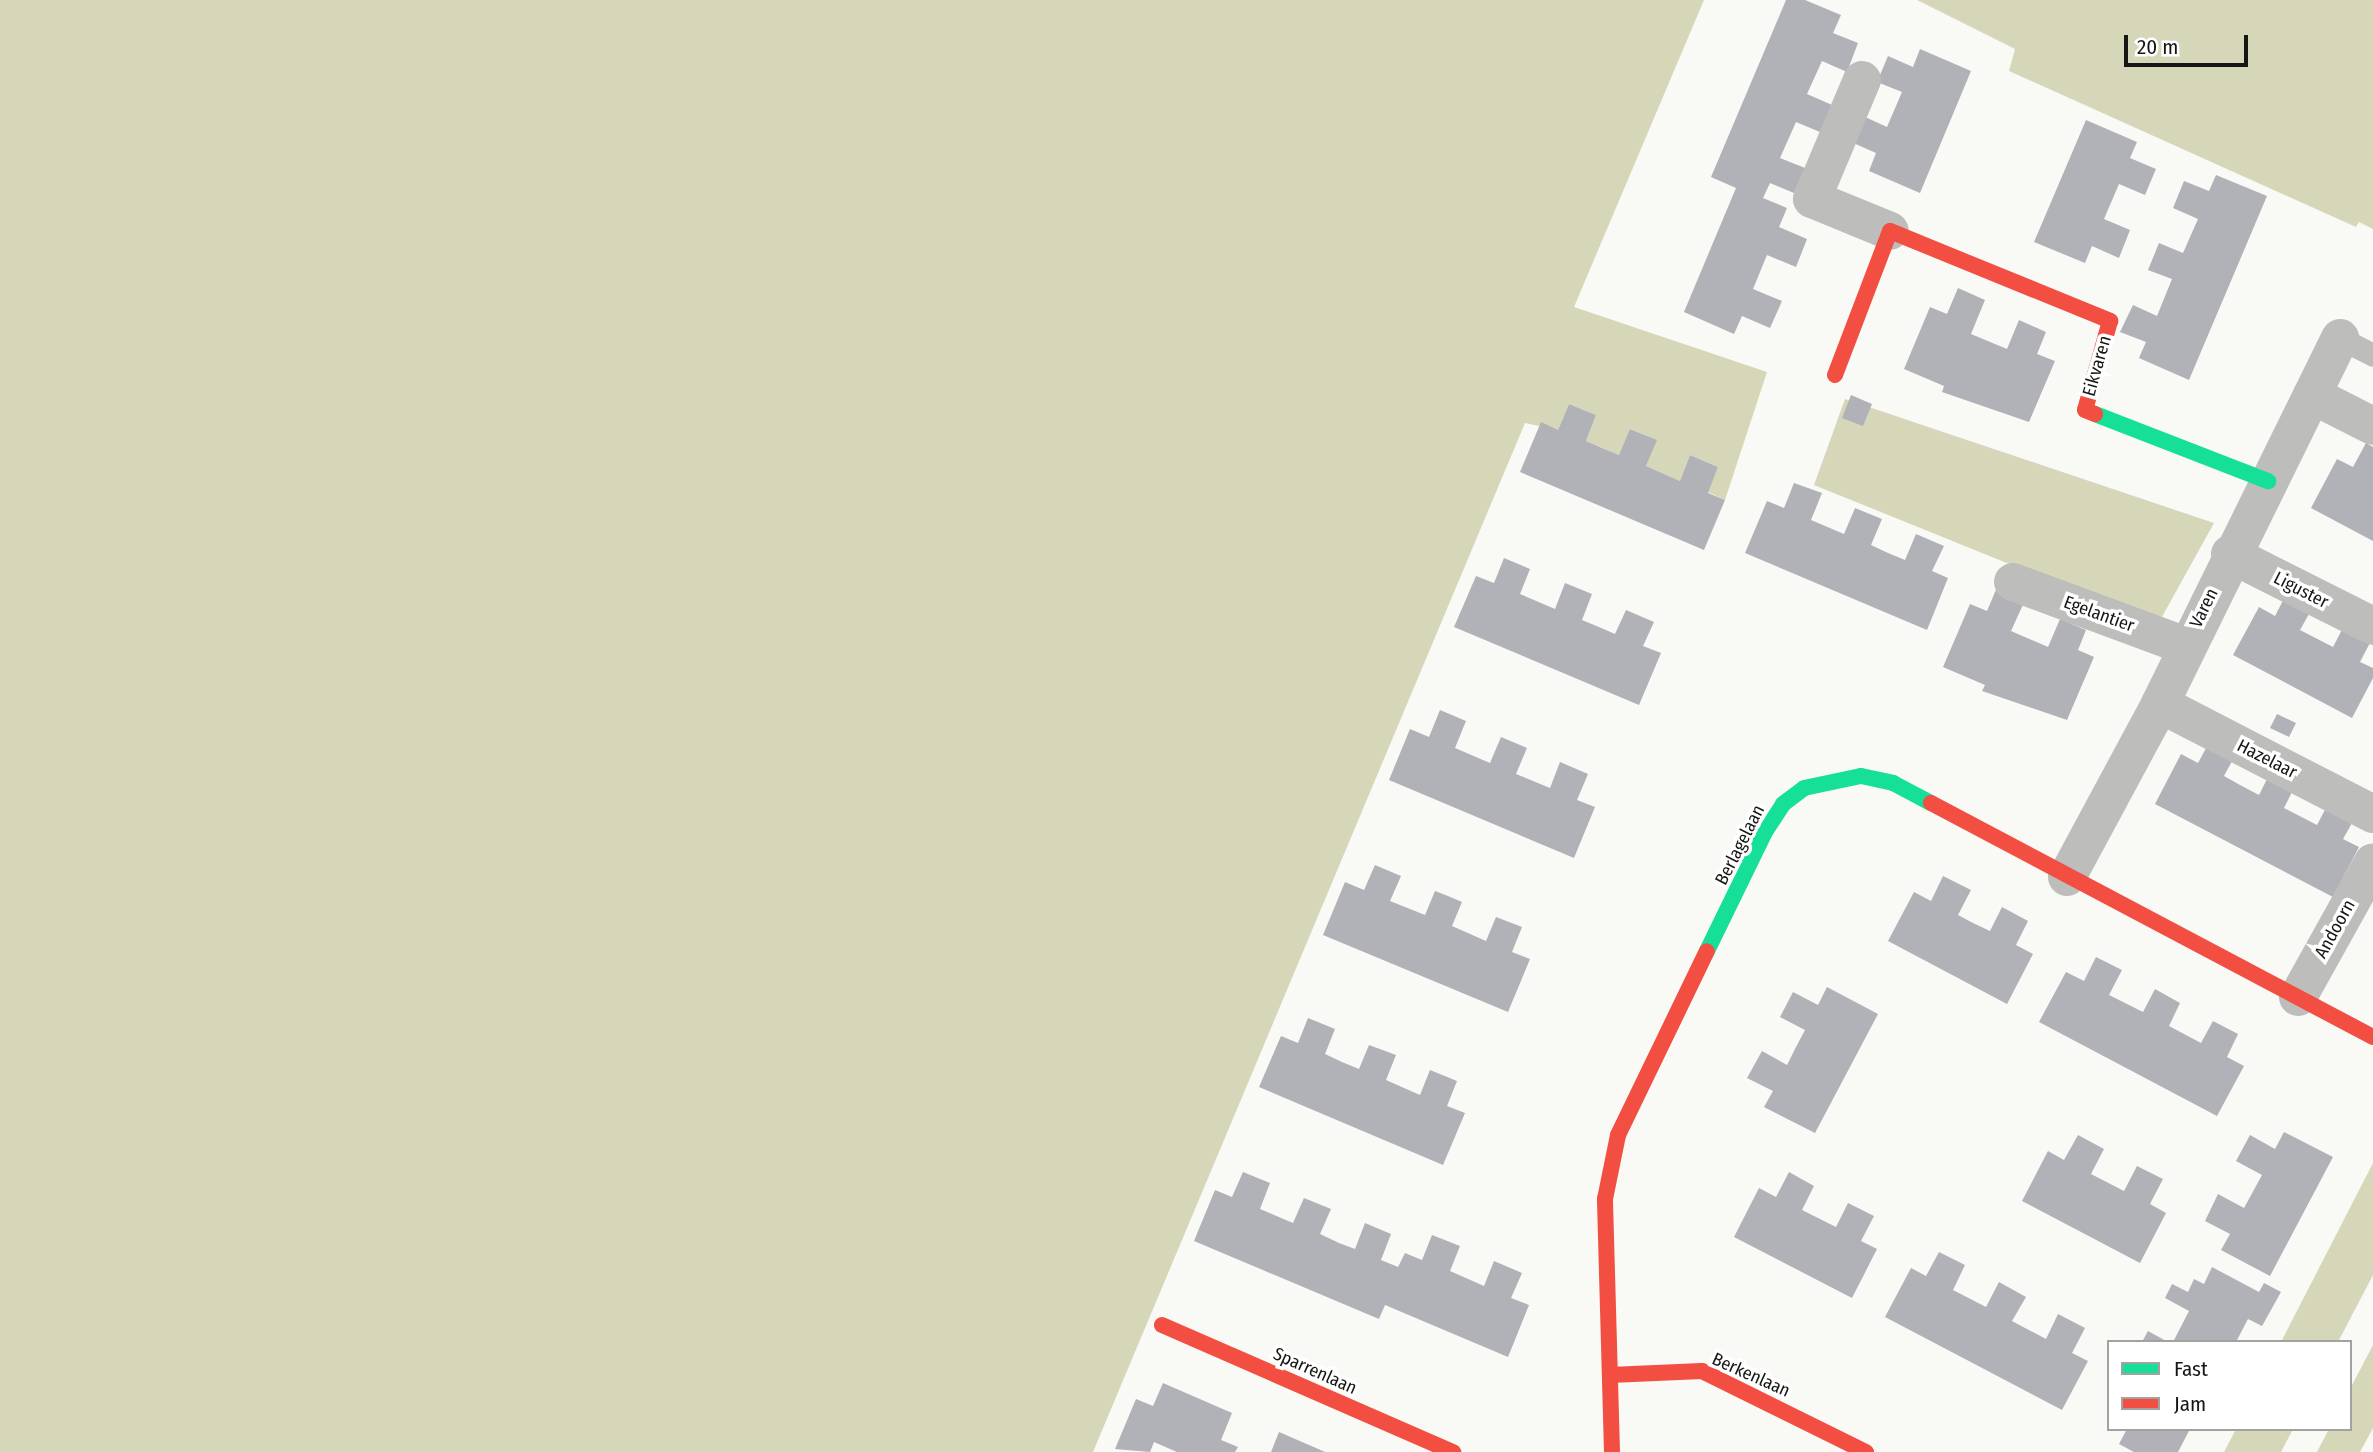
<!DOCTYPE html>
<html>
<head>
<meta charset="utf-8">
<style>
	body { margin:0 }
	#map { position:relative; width:2373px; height:1452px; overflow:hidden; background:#f9f9f6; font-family:"Fira Sans Condensed",sans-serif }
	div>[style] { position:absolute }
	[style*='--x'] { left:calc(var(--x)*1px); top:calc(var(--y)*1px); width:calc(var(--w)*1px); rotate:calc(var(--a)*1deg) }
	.forest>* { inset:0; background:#d6d7b8 }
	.building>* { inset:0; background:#b1b1b8 }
	.lane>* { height:23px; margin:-11.5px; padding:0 11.5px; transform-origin:11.5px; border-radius:11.5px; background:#bdbdbc }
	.street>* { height:38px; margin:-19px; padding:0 19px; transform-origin:19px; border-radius:19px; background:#bdbdbc }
	.fast>* { height:16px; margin:-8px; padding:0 8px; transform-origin:8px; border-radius:8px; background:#16e098 }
	.jam>* { height:16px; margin:-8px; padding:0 8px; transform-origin:8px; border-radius:8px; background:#f24e42 }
	span { translate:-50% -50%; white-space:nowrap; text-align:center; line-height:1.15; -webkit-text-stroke:7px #fff; paint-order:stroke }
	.street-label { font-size:18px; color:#161614 }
	.legend { position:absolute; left:2107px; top:1340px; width:245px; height:91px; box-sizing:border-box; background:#fff; border:2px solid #a2a2a1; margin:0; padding:9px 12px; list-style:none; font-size:21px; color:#161614 }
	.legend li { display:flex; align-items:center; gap:14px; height:35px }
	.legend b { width:35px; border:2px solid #a2a2a1 }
	.scale { position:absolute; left:2124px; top:35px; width:124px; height:32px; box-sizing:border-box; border:4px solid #161614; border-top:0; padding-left:9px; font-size:21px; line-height:24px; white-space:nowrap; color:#161614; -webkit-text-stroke:5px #fff; paint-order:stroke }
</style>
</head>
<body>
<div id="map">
	<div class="forest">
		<i style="clip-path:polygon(0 0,1704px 0,1574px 307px,1767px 372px,1725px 500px,1708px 492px,1718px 467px,1690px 455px,1680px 481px,1646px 466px,1656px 440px,1631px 429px,1619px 455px,1602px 448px,1586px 441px,1596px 415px,1569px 404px,1558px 430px,1525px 423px,1093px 1452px,0 1452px)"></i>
		<i style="clip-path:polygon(1917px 0,2373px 0,2373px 229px,2359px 222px,2356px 227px,2009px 71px,2015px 49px)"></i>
		<i style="clip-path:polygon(1845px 399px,2214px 523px,2158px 624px,1814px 485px)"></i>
		<i style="clip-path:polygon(2373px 1163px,2373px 1275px,2338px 1342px,2281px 1342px)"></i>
		<i style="clip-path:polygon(2373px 1345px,2373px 1428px,2360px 1452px,2317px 1452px,2329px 1429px,2350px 1429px,2350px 1389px)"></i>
		<i style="clip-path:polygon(2236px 1429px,2293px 1429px,2281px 1452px,2224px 1452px)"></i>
	</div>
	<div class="building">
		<i style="clip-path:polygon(1786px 0,1805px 0,1841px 15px,1833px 33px,1858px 43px,1847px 72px,1822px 61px,1807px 94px,1832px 105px,1820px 132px,1796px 122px,1780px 158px,1805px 168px,1794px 193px,1770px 183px,1763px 198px,1787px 208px,1779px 227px,1807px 239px,1796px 267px,1767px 255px,1753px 289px,1782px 301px,1770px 328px,1742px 316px,1734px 334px,1684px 312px,1736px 188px,1711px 177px)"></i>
		<i style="clip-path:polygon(1920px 49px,1971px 71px,1920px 193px,1869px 171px,1876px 153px,1851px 142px,1863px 116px,1887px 127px,1902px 92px,1877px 82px,1888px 56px,1913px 67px)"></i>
		<i style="clip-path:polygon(2086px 120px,2137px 142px,2130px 158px,2156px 169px,2145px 195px,2119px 184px,2104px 219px,2130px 230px,2119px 258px,2092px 246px,2085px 263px,2034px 242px)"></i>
		<i style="clip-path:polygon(2216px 175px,2267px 196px,2189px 380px,2139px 358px,2146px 342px,2120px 332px,2133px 305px,2157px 316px,2172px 279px,2148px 270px,2159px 243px,2183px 253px,2198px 219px,2173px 208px,2184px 181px,2209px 191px)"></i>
		<i style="clip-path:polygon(1958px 288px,1985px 300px,1971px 334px,2007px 349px,2019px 320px,2046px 332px,2037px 354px,2055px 361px,2029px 422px,1942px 392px,1944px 386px,1904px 369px,1930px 307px,1947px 314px)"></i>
		<i style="clip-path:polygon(1851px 395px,1872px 404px,1863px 426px,1842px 418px)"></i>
		<i style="clip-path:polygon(1569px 404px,1596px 415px,1586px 441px,1602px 448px,1619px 455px,1630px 429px,1657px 440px,1646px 466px,1680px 481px,1690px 455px,1718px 467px,1708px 493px,1725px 500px,1704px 550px,1520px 472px,1541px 422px,1558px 430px)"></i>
		<i style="clip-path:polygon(2366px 443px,2373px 447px,2373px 541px,2311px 508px,2337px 459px,2353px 467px)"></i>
		<i style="clip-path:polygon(1794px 483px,1822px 493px,1811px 520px,1844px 534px,1855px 508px,1882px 519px,1871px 545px,1888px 553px,1905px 560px,1916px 534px,1944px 546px,1932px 571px,1948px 578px,1927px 630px,1745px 553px,1767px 501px,1784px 508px)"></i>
		<i style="clip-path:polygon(1504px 558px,1530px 569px,1520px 594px,1555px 609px,1565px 583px,1592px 594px,1582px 620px,1599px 627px,1615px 634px,1626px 610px,1654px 622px,1643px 646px,1661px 653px,1639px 705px,1454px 627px,1476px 576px,1494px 583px)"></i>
		<i style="clip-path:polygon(1998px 585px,2026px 598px,2011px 631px,2048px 647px,2060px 619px,2086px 630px,2078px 650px,2094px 657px,2067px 720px,1982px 691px,1985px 685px,1943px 667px,1970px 604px,1987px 611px)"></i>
		<i style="clip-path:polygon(2288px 591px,2314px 605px,2300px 630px,2333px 647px,2346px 622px,2373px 637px,2360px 662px,2373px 668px,2373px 678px,2352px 718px,2233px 655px,2259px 607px,2275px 616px)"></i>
		<i style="clip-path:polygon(1440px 710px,1466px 721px,1455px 748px,1490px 763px,1501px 737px,1527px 748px,1516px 774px,1550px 788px,1560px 762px,1588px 774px,1577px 800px,1595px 807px,1574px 858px,1389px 780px,1410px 729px,1429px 737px)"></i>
		<i style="clip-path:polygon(2277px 714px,2296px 723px,2289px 737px,2270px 728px)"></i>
		<i style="clip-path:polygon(2211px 739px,2237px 752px,2224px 776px,2240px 785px,2259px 795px,2271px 771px,2296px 784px,2284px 808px,2317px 825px,2329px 802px,2356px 816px,2343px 839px,2359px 847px,2333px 897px,2155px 804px,2181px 754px,2198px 763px)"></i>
		<i style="clip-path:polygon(1375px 865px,1401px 876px,1390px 901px,1425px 915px,1435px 891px,1448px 896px,1462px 902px,1452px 926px,1486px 941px,1496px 917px,1522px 927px,1512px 952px,1530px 959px,1508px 1012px,1323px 935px,1345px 882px,1364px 890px)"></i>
		<i style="clip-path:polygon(1943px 876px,1971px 890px,1958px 915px,1973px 923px,1990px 931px,2002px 907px,2028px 921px,2016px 945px,2033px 954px,2007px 1004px,1888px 941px,1914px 892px,1931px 901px)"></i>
		<i style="clip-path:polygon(2096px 957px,2122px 970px,2109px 995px,2143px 1012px,2155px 989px,2180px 1003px,2169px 1026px,2201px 1043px,2213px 1021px,2238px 1034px,2227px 1057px,2244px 1066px,2217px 1116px,2039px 1022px,2066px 972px,2084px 981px)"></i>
		<i style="clip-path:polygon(1827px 987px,1878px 1014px,1815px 1133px,1764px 1107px,1773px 1091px,1747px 1078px,1762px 1051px,1787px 1065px,1796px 1047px,1805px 1030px,1780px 1017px,1793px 992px,1818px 1005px)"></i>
		<i style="clip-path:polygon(1308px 1018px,1335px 1029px,1325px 1054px,1342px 1062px,1359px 1069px,1369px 1045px,1396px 1055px,1386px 1080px,1420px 1095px,1430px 1070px,1457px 1081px,1447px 1106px,1465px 1113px,1443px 1165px,1259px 1087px,1281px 1036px,1298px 1043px)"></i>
		<i style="clip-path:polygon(2284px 1132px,2333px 1157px,2270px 1276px,2221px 1250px,2230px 1234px,2205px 1221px,2218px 1194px,2244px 1208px,2262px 1175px,2236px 1161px,2250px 1135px,2275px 1149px)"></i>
		<i style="clip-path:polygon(2078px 1135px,2104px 1149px,2091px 1174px,2124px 1191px,2137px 1166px,2163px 1179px,2150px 1204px,2166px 1213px,2140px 1263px,2022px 1201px,2048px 1151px,2064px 1160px)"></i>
		<i style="clip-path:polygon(1243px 1172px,1270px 1183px,1260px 1209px,1293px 1223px,1304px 1198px,1331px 1209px,1320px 1234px,1339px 1243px,1355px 1249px,1365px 1223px,1391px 1234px,1381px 1260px,1398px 1267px,1405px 1253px,1422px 1260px,1432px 1235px,1460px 1246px,1450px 1271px,1484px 1286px,1494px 1261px,1522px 1273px,1511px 1298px,1529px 1305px,1508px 1357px,1385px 1305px,1379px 1319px,1194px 1241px,1215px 1190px,1232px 1197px)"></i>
		<i style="clip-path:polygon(1789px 1172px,1814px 1186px,1802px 1210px,1836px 1227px,1848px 1203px,1874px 1216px,1861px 1241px,1877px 1249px,1852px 1298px,1734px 1237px,1759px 1188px,1776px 1197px)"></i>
		<i style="clip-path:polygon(1939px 1252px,1965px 1265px,1953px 1290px,1986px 1307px,1999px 1282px,2026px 1297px,2012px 1321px,2046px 1339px,2058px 1314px,2085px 1328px,2072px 1353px,2088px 1361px,2062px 1410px,1885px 1317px,1911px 1268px,1926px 1276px)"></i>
		<i style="clip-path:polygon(2212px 1267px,2259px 1292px,2264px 1283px,2281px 1292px,2262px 1326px,2248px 1319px,2236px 1342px,2173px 1342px,2189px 1311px,2165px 1298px,2172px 1284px,2188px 1292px,2194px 1279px,2204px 1284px)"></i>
		<i style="clip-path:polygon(2148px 1331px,2168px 1342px,2142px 1342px)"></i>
		<i style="clip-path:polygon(1163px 1383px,1232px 1413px,1221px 1440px,1238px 1447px,1235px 1452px,1177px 1452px,1154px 1442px,1150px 1452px,1115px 1449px,1136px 1399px,1153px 1406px)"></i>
		<i style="clip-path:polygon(2127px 1429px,2190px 1429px,2178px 1452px,2134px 1452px,2119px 1444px)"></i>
		<i style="clip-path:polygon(1279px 1432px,1316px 1448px,1325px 1452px,1271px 1452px)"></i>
	</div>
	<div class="lane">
		<i style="--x:2340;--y:338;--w:37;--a:27"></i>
	</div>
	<div class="street">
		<i style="--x:1862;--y:80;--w:129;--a:112.8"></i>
		<i style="--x:1812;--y:199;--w:84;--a:22.3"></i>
		<i style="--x:2312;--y:395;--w:68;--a:26.9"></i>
		<i style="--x:2230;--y:554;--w:160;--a:26.7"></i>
		<i style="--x:2013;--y:582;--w:184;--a:20.3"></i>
		<i style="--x:2160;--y:704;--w:240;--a:27.3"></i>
		<i style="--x:2067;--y:877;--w:196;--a:-61.7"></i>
		<i style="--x:2160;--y:704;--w:408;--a:-63.8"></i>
		<i style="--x:2298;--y:997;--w:154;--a:-60.9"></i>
	</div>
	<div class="fast">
		<i style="--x:2095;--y:414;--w:186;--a:21.2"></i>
		<i style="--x:1707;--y:951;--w:132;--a:-64"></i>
		<i style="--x:1765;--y:832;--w:33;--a:-57"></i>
		<i style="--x:1783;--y:804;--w:26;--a:-37"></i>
		<i style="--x:1804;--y:788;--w:58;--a:-11.9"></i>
		<i style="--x:1861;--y:776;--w:33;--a:12"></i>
		<i style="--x:1893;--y:783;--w:43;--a:27.8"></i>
	</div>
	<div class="jam">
		<i style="--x:1835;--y:375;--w:154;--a:-69.1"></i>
		<i style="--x:1890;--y:231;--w:238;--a:22.2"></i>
		<i style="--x:2110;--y:321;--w:92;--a:105.7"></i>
		<i style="--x:2085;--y:410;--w:11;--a:22"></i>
		<i style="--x:1931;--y:803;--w:500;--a:27.9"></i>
		<i style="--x:1162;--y:1325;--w:318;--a:23.6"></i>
		<i style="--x:1610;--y:1375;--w:92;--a:-2.5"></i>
		<i style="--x:1702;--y:1371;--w:183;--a:26.3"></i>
		<i style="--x:1612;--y:1452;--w:253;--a:-91.6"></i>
		<i style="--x:1605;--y:1199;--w:65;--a:-78.5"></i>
		<i style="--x:1618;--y:1135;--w:204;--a:-64.2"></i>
	</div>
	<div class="street-label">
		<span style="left:2097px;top:366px;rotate:-74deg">Eikvaren</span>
		<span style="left:2301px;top:590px;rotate:27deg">Liguster</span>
		<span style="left:2204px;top:608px;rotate:-64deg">Varen</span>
		<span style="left:2099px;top:614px;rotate:20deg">Egelantier</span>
		<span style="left:2267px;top:759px;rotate:27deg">Hazelaar</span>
		<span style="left:1740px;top:845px;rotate:-63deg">Berlagelaan</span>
		<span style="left:2335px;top:929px;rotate:-61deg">Andoorn</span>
		<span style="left:1315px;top:1371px;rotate:24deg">Sparrenlaan</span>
		<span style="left:1751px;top:1375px;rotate:24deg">Berkenlaan</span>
	</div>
	<ul class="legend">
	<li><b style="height:9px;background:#16e098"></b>Fast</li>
	<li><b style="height:9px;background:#f24e42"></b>Jam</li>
	</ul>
	<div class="scale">20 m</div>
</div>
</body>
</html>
